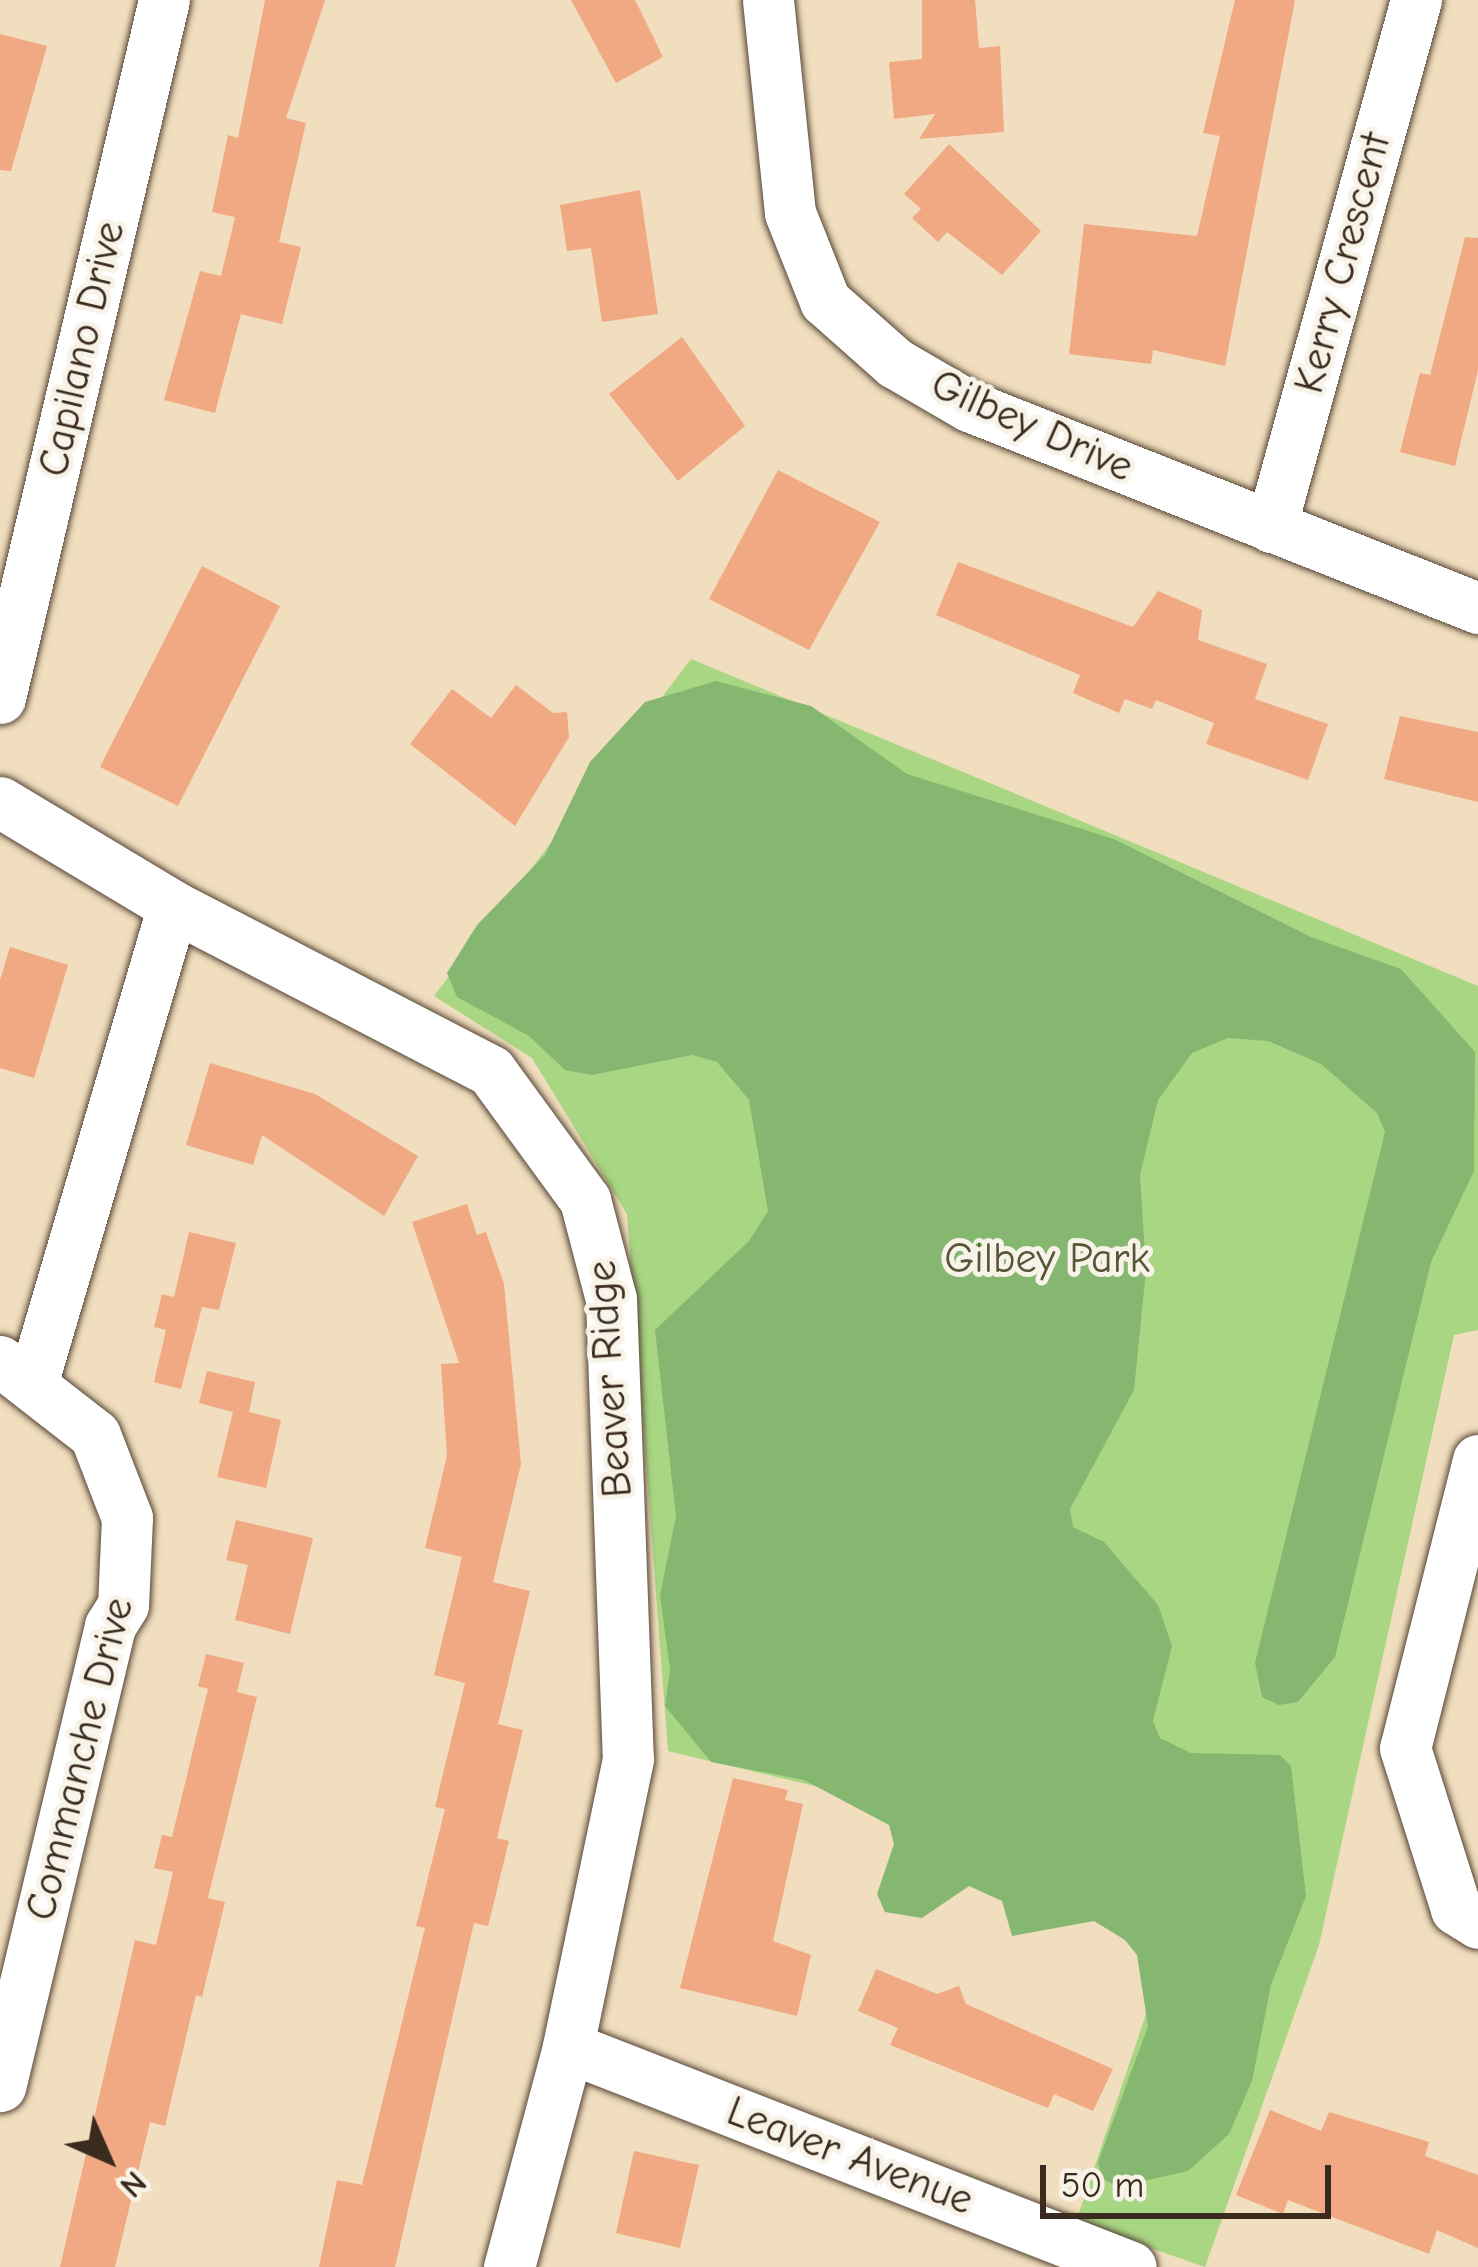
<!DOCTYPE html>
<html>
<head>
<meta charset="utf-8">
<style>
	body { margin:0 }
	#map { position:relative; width:1478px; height:2267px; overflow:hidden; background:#f0debe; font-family:"Comic Neue",sans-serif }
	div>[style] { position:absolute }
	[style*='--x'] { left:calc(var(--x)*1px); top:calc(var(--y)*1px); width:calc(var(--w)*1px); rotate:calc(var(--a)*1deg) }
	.green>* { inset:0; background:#a9d683 }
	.forest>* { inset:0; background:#86b771 }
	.building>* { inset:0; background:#f0a983 }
	.roads { filter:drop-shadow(0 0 3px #564536) drop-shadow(0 0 3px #564536) }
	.minor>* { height:51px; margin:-25.5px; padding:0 25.5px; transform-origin:25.5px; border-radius:25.5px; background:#fff }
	span { translate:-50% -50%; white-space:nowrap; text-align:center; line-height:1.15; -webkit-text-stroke:10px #f7f3e8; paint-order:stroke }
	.street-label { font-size:42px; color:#3b2a1e }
	.park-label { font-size:42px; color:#565537 }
	.north { position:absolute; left:48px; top:2099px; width:120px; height:120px; -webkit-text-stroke:9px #f7f3e8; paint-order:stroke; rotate:135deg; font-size:33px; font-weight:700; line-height:48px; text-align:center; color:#3b2a1e }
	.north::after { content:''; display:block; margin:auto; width:42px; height:54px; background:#3b2a1e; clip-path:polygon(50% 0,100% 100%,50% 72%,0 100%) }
	.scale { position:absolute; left:1040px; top:2165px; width:291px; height:54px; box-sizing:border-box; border:6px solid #3b2a1e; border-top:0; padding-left:15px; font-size:36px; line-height:42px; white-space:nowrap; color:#3b2a1e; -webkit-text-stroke:9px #f7f3e8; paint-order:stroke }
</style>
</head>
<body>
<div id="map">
	<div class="green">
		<i style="clip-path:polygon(691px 659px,1478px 986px,1478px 1330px,1454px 1335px,1319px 1945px,1205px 2267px,1076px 2222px,1176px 1925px,911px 1809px,668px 1751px,627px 1214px,532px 1058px,434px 996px)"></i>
	</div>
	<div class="forest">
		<i style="clip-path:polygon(716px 681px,811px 706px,907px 774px,1114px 839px,1311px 937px,1401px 969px,1475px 1052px,1474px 1171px,1431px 1262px,1335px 1657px,1298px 1702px,1279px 1705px,1262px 1697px,1255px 1663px,1385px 1132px,1377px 1113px,1321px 1064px,1268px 1041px,1228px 1038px,1192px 1053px,1158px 1100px,1140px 1175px,1146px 1271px,1134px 1390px,1070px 1509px,1073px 1527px,1104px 1542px,1158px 1605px,1172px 1646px,1153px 1721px,1160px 1738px,1191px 1753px,1280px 1755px,1291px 1766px,1306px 1896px,1271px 1985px,1252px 2081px,1229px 2134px,1188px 2171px,1117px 2187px,1102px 2178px,1098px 2162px,1148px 2026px,1137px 1955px,1125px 1940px,1094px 1921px,1012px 1936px,1002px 1901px,969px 1886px,922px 1918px,885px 1912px,877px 1894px,894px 1844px,889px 1825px,804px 1780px,711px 1762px,665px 1706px,670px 1670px,660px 1595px,676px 1516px,655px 1330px,749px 1241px,768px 1211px,749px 1100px,717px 1062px,692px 1055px,592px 1075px,565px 1070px,529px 1036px,457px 997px,447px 973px,477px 925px,545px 855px,590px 762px,645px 702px)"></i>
	</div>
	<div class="building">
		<i style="clip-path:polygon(265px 0,325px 0,286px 118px,306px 123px,279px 242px,301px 247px,282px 324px,241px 314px,215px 413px,164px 400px,200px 271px,221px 276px,235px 217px,212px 212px,228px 135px,238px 138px)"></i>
		<i style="clip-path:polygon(571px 0,635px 0,663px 57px,616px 83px)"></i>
		<i style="clip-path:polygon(922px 0,975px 0,979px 48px,1000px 46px,1004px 132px,919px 139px,935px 114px,894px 119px,889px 62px,922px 59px)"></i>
		<i style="clip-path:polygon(1235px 0,1295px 0,1225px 366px,1153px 350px,1151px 364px,1069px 354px,1084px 224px,1197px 236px,1220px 136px,1203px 133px)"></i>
		<i style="clip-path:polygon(0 34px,47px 46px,11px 171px,0 170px)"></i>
		<i style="clip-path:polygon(949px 144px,1041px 231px,1002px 275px,947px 232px,938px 242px,912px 218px,921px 209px,904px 194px)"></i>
		<i style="clip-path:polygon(640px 190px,658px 314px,602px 322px,591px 248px,567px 251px,560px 205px)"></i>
		<i style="clip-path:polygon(1465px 237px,1478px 238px,1478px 370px,1455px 466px,1400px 452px,1420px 373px,1430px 375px)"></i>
		<i style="clip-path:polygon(682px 337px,745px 426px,678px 481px,609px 394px)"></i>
		<i style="clip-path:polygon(778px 470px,880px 522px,809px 650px,709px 599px)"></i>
		<i style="clip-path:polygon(958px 562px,1133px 627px,1158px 591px,1202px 610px,1198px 640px,1267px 664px,1255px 699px,1328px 724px,1308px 780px,1206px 744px,1214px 723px,1156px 700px,1152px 709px,1125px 699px,1119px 713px,1073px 693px,1080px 675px,936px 615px)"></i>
		<i style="clip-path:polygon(202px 566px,280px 606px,178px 806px,100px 767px)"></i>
		<i style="clip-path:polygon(516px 685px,553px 713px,567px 712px,569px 737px,515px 826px,410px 744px,452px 689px,491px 718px)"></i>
		<i style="clip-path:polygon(1400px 716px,1478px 732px,1478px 802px,1384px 779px)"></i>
		<i style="clip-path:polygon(10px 947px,68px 965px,34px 1078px,0 1068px,0 980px)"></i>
		<i style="clip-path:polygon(210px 1063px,315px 1094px,418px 1156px,384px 1216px,262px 1135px,253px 1165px,186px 1145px)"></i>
		<i style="clip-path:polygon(467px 1204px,477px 1235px,486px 1232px,504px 1284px,521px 1464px,493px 1582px,530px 1591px,498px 1724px,523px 1730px,497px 1838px,509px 1841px,488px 1926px,474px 1923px,395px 2267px,319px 2267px,337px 2180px,362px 2185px,425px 1928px,416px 1926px,445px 1809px,435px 1807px,465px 1683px,434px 1675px,462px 1557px,425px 1548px,447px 1456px,441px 1364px,459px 1363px,412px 1222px)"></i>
		<i style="clip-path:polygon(189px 1232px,236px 1243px,219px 1310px,202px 1307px,181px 1389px,154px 1382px,166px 1330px,154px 1327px,162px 1294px,174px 1297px)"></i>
		<i style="clip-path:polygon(207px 1371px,255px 1382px,249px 1412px,281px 1420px,266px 1488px,217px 1477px,233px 1412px,199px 1403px)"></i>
		<i style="clip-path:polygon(236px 1520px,313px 1538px,290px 1634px,235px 1620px,248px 1565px,226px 1560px)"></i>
		<i style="clip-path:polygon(206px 1654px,244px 1663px,237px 1692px,257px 1697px,208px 1898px,225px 1902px,202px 1997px,196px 1995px,165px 2126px,150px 2122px,115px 2267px,60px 2267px,135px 1940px,156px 1945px,173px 1872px,154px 1868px,162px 1835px,172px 1837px,195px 1742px,208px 1689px,198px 1686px)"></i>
		<i style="clip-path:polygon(733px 1778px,788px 1790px,785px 1800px,803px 1804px,773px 1941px,811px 1955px,797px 2016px,680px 1988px)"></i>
		<i style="clip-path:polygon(876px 1969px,937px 1994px,959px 1986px,966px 2004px,1113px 2069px,1093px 2111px,1054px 2094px,1048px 2108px,890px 2045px,898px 2028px,858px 2011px)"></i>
		<i style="clip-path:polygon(1270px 2110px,1321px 2131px,1329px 2112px,1429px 2142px,1425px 2156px,1478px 2175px,1478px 2248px,1437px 2230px,1429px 2254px,1288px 2200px,1283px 2214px,1236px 2195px)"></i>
		<i style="clip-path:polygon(634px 2151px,699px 2165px,680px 2248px,616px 2233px)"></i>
	</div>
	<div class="roads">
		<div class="minor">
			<i style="--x:768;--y:0;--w:214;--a:84.1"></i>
			<i style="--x:790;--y:213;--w:95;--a:68.3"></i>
			<i style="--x:825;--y:301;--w:94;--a:41.5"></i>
			<i style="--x:895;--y:363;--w:86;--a:30.2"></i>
			<i style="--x:969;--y:406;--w:548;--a:21.65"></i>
			<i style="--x:1271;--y:527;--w:547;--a:-74.62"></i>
			<i style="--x:0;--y:698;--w:717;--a:-76.78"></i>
			<i style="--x:0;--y:802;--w:202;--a:31"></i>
			<i style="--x:173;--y:906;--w:358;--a:27.4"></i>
			<i style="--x:491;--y:1071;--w:160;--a:53.9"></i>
			<i style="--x:585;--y:1200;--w:102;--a:75.3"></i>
			<i style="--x:611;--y:1299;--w:460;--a:87.9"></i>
			<i style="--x:628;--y:1759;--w:294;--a:101.8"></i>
			<i style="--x:568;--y:2047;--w:228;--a:105"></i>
			<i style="--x:0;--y:1361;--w:120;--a:37.9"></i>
			<i style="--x:95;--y:1435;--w:89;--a:68.9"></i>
			<i style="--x:127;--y:1518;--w:87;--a:92.6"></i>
			<i style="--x:123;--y:1605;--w:25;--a:122"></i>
			<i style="--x:110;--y:1626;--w:473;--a:103.4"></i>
			<i style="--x:33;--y:1381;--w:495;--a:-73.6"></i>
			<i style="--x:1478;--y:1460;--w:297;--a:104.2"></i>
			<i style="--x:1405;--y:1748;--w:169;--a:72.4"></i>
			<i style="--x:1456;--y:1909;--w:26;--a:32"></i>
			<i style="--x:568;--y:2047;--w:604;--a:21.34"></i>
		</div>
	</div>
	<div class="street-label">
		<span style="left:1343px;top:263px;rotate:-75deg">Kerry Crescent</span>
		<span style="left:82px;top:349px;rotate:-77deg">Capilano Drive</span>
		<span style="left:1032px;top:426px;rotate:24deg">Gilbey Drive</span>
		<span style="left:610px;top:1379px;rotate:-94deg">Beaver Ridge</span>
		<span style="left:80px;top:1759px;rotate:-76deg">Commanche Drive</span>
		<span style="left:850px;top:2156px;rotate:21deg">Leaver Avenue</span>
	</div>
	<div class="park-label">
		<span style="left:1047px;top:1259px">Gilbey Park</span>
	</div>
	<div class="north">N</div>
	<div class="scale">50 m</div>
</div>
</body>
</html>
